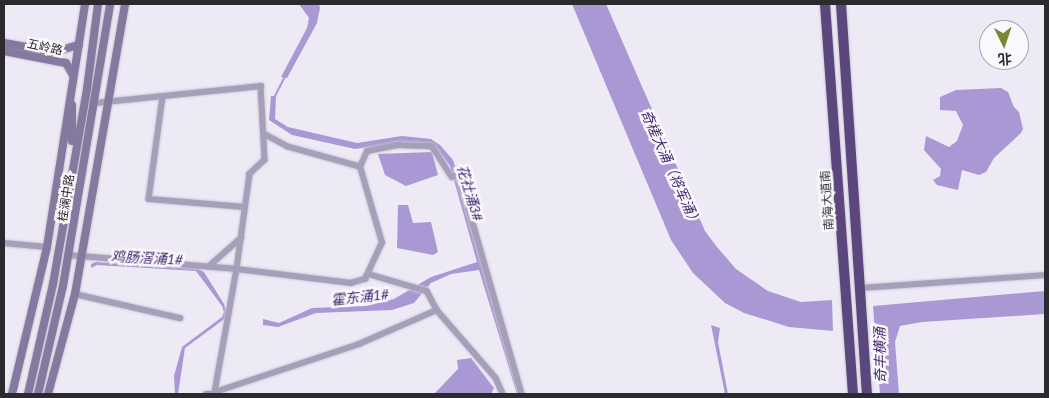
<!DOCTYPE html>
<html>
<head>
<meta charset="utf-8">
<style>
	body { margin:0 }
	#map { position:relative; width:1049px; height:398px; overflow:hidden; background:#edeaf6; font-family:Lato,"Noto Sans SC",sans-serif }
	div>[style] { position:absolute }
	[style*='--x'] { left:calc(var(--x)*1px); top:calc(var(--y)*1px); width:calc(var(--w)*1px); rotate:calc(var(--a)*1deg) }
	.water>* { inset:0; background:#aa98d4 }
	.stream>* { height:2px; margin:-1px; padding:0 1px; transform-origin:1px; border-radius:1px; background:#aa98d4 }
	.roads { filter:drop-shadow(0 0 1px #cac7d2) drop-shadow(0 0 1px #cac7d2) }
	.street>* { height:5.5px; margin:-2.75px; padding:0 2.75px; transform-origin:2.75px; border-radius:2.75px; background:#a69fba }
	.secondary>* { height:8px; margin:-4px; padding:0 4px; transform-origin:4px; border-radius:4px; background:#8579a0 }
	.highway>* { height:10px; margin:-5px; padding:0 5px; transform-origin:5px; border-radius:5px; background:#59477d }
	span { translate:-50% -50%; white-space:nowrap; text-align:center; line-height:1.15; -webkit-text-stroke:5px #faf8fd; paint-order:stroke }
	.street-label { font-size:12px; color:#2b2a2f }
	.water-label { font-size:14px; color:#452970; font-style:italic }
	.frame { position:absolute; inset:0; border:5px solid #2b2a2f; pointer-events:none }
	.north { position:absolute; left:979px; top:20px; width:50px; height:50px; box-sizing:border-box; background:#faf8fd; border:1px solid #a7a6ab; border-radius:50%; rotate:176deg; font-size:14px; font-weight:700; line-height:20px; text-align:center; color:#2b2a2f }
	.north::after { content:''; display:block; margin:auto; width:18px; height:22px; background:#798735; clip-path:polygon(50% 0,100% 100%,50% 72%,0 100%) }
</style>
</head>
<body>
<div id="map">
	<div class="water">
		<i style="clip-path:polygon(299px 4px,319px 4px,320px 8px,317px 23px,287px 78px,281px 77px,307px 28px,309px 18px)"></i>
		<i style="clip-path:polygon(572px 4px,606px 4px,705px 231px,717px 247px,736px 269px,768px 291px,801px 302px,832px 300px,833px 331px,789px 327px,744px 313px,725px 303px,693px 273px,671px 240px)"></i>
		<i style="clip-path:polygon(1001px 88px,1008px 92px,1014px 107px,1019px 112px,1023px 129px,1021px 133px,994px 158px,986px 172px,979px 175px,962px 170px,958px 190px,937px 185px,933px 180px,940px 176px,941px 169px,924px 150px,926px 136px,949px 147px,957px 141px,963px 125px,956px 111px,940px 110px,940px 97px,956px 90px)"></i>
		<i style="clip-path:polygon(271px 96px,276px 96px,275px 119px,288px 127px,357px 143px,402px 136px,431px 139px,440px 145px,453px 160px,472px 218px,520px 394px,517px 394px,479px 270px,451px 274px,431px 283px,414px 303px,392px 310px,316px 313px,278px 327px,263px 325px,263px 319px,279px 323px,312px 308px,366px 306px,394px 299px,431px 277px,477px 262px,450px 166px,437px 149px,422px 143px,403px 142px,355px 149px,292px 135px,269px 120px)"></i>
		<i style="clip-path:polygon(432px 152px,438px 175px,406px 186px,385px 175px,378px 154px)"></i>
		<i style="clip-path:polygon(398px 205px,408px 205px,413px 223px,431px 222px,438px 252px,433px 255px,397px 248px)"></i>
		<i style="clip-path:polygon(96px 262px,197px 268px,204px 272px,224px 304px,227px 315px,223px 320px,185px 348px,178px 394px,175px 394px,174px 376px,182px 347px,222px 317px,224px 312px,222px 306px,196px 271px,97px 265px,91px 268px,91px 264px)"></i>
		<i style="clip-path:polygon(1045px 291px,1045px 314px,922px 322px,900px 326px,895px 342px,899px 394px,880px 394px,873px 306px)"></i>
		<i style="clip-path:polygon(711px 325px,720px 328px,718px 342px,728px 394px,725px 394px)"></i>
		<i style="clip-path:polygon(471px 358px,494px 388px,491px 394px,434px 394px,458px 369px,457px 360px)"></i>
	</div>
	<div class="stream">
		<i style="--x:274;--y:98;--w:25;--a:-63"></i>
	</div>
	<div class="roads">
		<div class="street">
			<i style="--x:163;--y:97;--w:103;--a:97.8"></i>
			<i style="--x:149;--y:199;--w:96;--a:4.8"></i>
			<i style="--x:95;--y:103;--w:167;--a:-5.8"></i>
			<i style="--x:261;--y:86;--w:74;--a:86.9"></i>
			<i style="--x:265;--y:160;--w:21;--a:137"></i>
			<i style="--x:250;--y:174;--w:96;--a:97.8"></i>
			<i style="--x:237;--y:269;--w:115;--a:7"></i>
			<i style="--x:351;--y:283;--w:15;--a:-16"></i>
			<i style="--x:365;--y:279;--w:40;--a:-65"></i>
			<i style="--x:382;--y:243;--w:79;--a:-106.1"></i>
			<i style="--x:360;--y:167;--w:75;--a:-164.5"></i>
			<i style="--x:288;--y:147;--w:27;--a:-152"></i>
			<i style="--x:360;--y:167;--w:17;--a:-66"></i>
			<i style="--x:367;--y:151;--w:32;--a:-11"></i>
			<i style="--x:398;--y:145;--w:34;--a:2"></i>
			<i style="--x:432;--y:146;--w:37;--a:57"></i>
			<i style="--x:452;--y:177;--w:8;--a:-23"></i>
			<i style="--x:459;--y:174;--w:229;--a:74"></i>
			<i style="--x:4;--y:243;--w:43;--a:5.3"></i>
			<i style="--x:68;--y:255;--w:170;--a:4.7"></i>
			<i style="--x:237;--y:269;--w:125;--a:100.1"></i>
			<i style="--x:215;--y:392;--w:152;--a:-18.4"></i>
			<i style="--x:359;--y:344;--w:85;--a:-23.6"></i>
			<i style="--x:208;--y:267;--w:44;--a:-41.3"></i>
			<i style="--x:368;--y:274;--w:61;--a:16.1"></i>
			<i style="--x:427;--y:291;--w:21;--a:62"></i>
			<i style="--x:437;--y:310;--w:90;--a:49.1"></i>
			<i style="--x:496;--y:378;--w:17;--a:66"></i>
			<i style="--x:860;--y:288;--w:185;--a:-4"></i>
			<i style="--x:75;--y:294;--w:108;--a:12.9"></i>
			<i style="--x:206;--y:394;--w:10;--a:0"></i>
		</div>
		<div class="secondary">
			<i style="--x:4;--y:43;--w:51;--a:10.2"></i>
			<i style="--x:54;--y:52;--w:26;--a:-16"></i>
			<i style="--x:4;--y:51;--w:63;--a:11"></i>
			<i style="--x:66;--y:63;--w:14;--a:60"></i>
			<i style="--x:72;--y:105;--w:36;--a:90"></i>
			<i style="--x:12;--y:394;--w:151;--a:-76.6"></i>
			<i style="--x:47;--y:247;--w:246;--a:-81.1"></i>
			<i style="--x:28;--y:394;--w:113;--a:-77.2"></i>
			<i style="--x:53;--y:284;--w:198;--a:-80.1"></i>
			<i style="--x:87;--y:89;--w:86;--a:-82.6"></i>
			<i style="--x:38;--y:394;--w:111;--a:-77"></i>
			<i style="--x:63;--y:286;--w:286;--a:-80.5"></i>
			<i style="--x:48;--y:394;--w:104;--a:-74.9"></i>
			<i style="--x:75;--y:294;--w:294;--a:-80.2"></i>
		</div>
		<div class="highway">
			<i style="--x:825;--y:4;--w:391;--a:85.9"></i>
			<i style="--x:841;--y:4;--w:391;--a:86.2"></i>
		</div>
	</div>
	<div class="street-label">
		<span style="left:45px;top:47px;rotate:12deg">五岭路</span>
		<span style="left:66px;top:198px;rotate:-81deg">桂澜中路</span>
		<span style="left:827px;top:200px;rotate:-94deg">南海大道南</span>
	</div>
	<div class="water-label">
		<span style="left:671px;top:168px;rotate:66deg">奇槎大涌（将军涌）</span>
		<span style="left:470px;top:193px;rotate:73deg">花社涌3#</span>
		<span style="left:147px;top:258px;rotate:3deg">鸡肠滘涌1#</span>
		<span style="left:360px;top:297px;rotate:-6deg">霍东涌1#</span>
		<span style="left:880px;top:355px;rotate:-91deg">奇丰横涌</span>
	</div>
	<div class="frame"></div>
	<div class="north">北</div>
</div>
</body>
</html>
